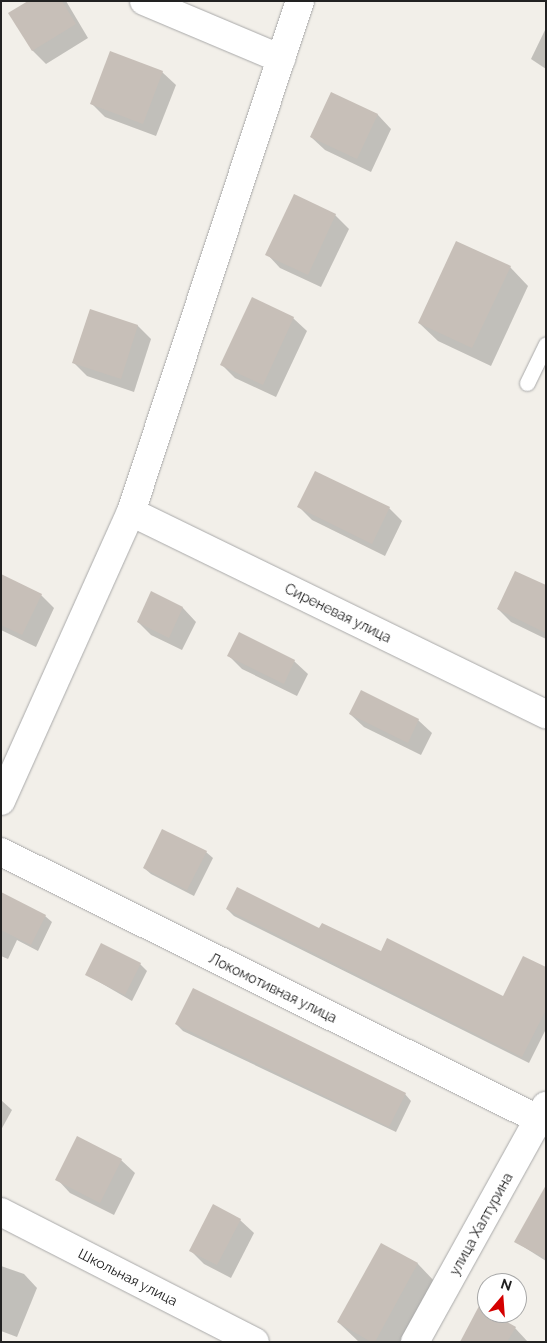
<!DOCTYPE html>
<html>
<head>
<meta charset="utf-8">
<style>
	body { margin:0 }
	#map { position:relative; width:547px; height:1343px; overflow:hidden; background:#f2efe9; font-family:Raleway,sans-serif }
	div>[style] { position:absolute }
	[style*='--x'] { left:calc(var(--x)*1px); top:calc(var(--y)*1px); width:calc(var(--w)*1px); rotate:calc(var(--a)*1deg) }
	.shadow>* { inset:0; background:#0003 }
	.building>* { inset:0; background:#c7bfb8 }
	.roads { filter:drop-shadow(0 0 1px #a9a9a9) drop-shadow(0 0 1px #a9a9a9) }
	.service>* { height:15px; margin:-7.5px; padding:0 7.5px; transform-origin:7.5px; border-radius:7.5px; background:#fff }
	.minor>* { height:28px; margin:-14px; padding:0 14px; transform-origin:14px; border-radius:14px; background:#fff }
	span { translate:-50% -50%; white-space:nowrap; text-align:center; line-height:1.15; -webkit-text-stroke:5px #fff; paint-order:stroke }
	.street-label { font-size:14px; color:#222 }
	.frame { position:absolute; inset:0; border:2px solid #222; pointer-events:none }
	.north { position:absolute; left:477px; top:1273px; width:50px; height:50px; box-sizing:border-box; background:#fff; border:1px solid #a7a7a7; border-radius:50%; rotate:18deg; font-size:14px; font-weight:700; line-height:20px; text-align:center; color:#222 }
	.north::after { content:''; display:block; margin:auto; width:18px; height:22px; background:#d40000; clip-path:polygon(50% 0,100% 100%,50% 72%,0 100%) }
</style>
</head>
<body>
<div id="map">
	<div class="shadow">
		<i style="clip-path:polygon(30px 1px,66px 1px,88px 38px,46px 64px,32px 50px)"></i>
		<i style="clip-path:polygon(546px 28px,546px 69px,531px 59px)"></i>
		<i style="clip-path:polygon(162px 72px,176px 85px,156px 136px,105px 117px,92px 104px)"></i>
		<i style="clip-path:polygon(332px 94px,378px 115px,391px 129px,371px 172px,325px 150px,311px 137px)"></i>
		<i style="clip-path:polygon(294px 196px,335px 215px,349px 229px,321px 287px,280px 268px,267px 254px)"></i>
		<i style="clip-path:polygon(510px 267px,528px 286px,491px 366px,438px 341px,419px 323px)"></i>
		<i style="clip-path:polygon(91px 311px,138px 326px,151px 339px,134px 392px,87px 376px,74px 363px)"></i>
		<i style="clip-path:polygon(293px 318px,307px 331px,276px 397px,235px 378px,222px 365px)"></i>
		<i style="clip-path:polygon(299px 507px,389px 508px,402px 521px,385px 556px,312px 520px)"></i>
		<i style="clip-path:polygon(1px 575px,41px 595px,54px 608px,36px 647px,1px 630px)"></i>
		<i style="clip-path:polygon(546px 587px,546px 639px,511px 622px,498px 609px)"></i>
		<i style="clip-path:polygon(152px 593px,183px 608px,196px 622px,182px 650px,151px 635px,138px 622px)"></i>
		<i style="clip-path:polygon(229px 656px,294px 661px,308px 674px,297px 696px,242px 669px)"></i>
		<i style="clip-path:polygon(350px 714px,418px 720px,432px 733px,421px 755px,364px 727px)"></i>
		<i style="clip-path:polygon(206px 852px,213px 858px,194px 896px,151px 874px,144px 868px)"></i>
		<i style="clip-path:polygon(1px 900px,45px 916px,52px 922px,38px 951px,17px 940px,8px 959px,1px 956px)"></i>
		<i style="clip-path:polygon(227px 909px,320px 929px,503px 997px,546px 969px,546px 1029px,529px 1063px,234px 916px)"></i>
		<i style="clip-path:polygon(140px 964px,147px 971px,132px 1001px,87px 975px)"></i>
		<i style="clip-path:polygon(176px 1024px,405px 1094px,411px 1101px,396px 1132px,183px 1031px)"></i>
		<i style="clip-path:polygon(1px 1100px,12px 1110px,1px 1130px)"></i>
		<i style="clip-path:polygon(78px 1138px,121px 1160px,135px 1173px,114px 1215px,70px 1193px,57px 1179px)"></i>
		<i style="clip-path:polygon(546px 1188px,546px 1261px,516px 1242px)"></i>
		<i style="clip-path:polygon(240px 1220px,254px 1233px,231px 1278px,204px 1264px,191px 1251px)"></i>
		<i style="clip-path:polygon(382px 1245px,418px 1264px,436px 1283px,403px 1342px,359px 1342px,338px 1322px)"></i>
		<i style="clip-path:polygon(1px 1266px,24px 1274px,37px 1288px,17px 1337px,1px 1331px)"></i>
		<i style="clip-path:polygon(515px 1328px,528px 1342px,461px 1342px)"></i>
	</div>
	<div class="building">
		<i style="clip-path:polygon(28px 1px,62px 1px,76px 24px,32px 51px,8px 13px)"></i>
		<i style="clip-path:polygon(110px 51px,163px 71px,143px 124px,90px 104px)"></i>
		<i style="clip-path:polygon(331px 92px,378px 114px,357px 159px,310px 137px)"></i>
		<i style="clip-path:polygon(294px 194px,336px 214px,308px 275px,265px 255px)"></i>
		<i style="clip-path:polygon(456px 241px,511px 266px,472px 348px,418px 323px)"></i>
		<i style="clip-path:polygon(252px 297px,294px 317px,263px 385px,220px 365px)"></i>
		<i style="clip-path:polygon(90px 309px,138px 325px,121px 379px,72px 363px)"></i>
		<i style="clip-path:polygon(315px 471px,390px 507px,372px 544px,297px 507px)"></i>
		<i style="clip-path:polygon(515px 571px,546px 585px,546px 633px,497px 609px)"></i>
		<i style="clip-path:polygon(1px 574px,42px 594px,22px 635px,1px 625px)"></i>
		<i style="clip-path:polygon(151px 591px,183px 607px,169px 638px,137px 622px)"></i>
		<i style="clip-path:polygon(239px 632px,295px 660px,284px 684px,227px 656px)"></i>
		<i style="clip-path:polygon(361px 690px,419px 719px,408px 743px,349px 714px)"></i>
		<i style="clip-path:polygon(162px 829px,207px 851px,187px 890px,143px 868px)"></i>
		<i style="clip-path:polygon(237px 887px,319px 928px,322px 923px,381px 951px,387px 938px,503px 996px,523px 956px,546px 967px,546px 1010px,522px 1057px,226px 909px)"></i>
		<i style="clip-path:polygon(1px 892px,46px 915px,31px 945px,1px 930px)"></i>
		<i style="clip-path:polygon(101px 943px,141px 963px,125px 995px,85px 975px)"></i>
		<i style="clip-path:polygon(193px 988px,406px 1093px,389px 1127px,175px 1024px)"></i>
		<i style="clip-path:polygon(77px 1136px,122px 1159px,100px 1203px,55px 1180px)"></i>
		<i style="clip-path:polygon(546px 1185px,546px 1259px,514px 1242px)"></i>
		<i style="clip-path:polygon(213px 1204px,241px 1219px,217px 1265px,189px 1251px)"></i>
		<i style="clip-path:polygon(381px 1243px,418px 1263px,375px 1342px,371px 1342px,337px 1322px)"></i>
		<i style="clip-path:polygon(479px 1306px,516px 1327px,507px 1342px,460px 1342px)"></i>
	</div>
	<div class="roads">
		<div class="service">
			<i style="--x:527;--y:383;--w:43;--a:-64"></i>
		</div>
		<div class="minor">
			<i style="--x:144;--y:1;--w:149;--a:22.9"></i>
			<i style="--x:131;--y:512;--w:462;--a:26"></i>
			<i style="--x:1;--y:801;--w:317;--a:-65.8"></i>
			<i style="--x:131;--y:512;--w:538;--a:-71.7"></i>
			<i style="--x:1;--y:852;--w:609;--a:26.44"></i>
			<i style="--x:1;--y:1212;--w:285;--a:27.1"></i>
			<i style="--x:415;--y:1342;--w:270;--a:-61"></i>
		</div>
	</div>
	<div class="street-label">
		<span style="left:338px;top:613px;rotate:26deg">Сиреневая улица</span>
		<span style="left:273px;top:988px;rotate:26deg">Локомотивная улица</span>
		<span style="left:481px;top:1224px;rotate:-61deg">улица Халтурина</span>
		<span style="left:128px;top:1277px;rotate:27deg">Школьная улица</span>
	</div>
	<div class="frame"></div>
	<div class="north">N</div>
</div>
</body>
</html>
